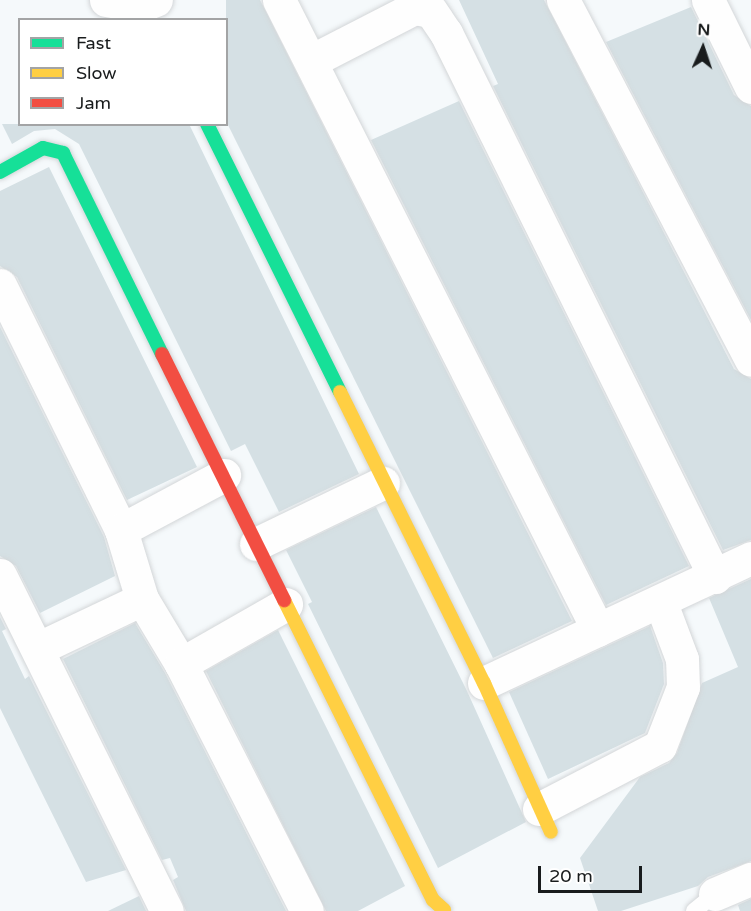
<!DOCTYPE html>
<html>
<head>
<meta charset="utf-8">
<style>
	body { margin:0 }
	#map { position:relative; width:751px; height:911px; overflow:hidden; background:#f5f9fb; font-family:"Varela Round",sans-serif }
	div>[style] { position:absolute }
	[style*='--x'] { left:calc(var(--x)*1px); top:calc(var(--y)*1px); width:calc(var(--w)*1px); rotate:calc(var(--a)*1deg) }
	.building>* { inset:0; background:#d5e0e4 }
	.roads { filter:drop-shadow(0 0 2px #d3d6d8) drop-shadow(0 0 2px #d3d6d8) }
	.lane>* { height:16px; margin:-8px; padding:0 8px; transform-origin:8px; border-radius:8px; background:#fefefe }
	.street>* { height:33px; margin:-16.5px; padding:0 16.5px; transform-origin:16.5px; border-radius:16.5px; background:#fefefe }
	.fast>* { height:14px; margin:-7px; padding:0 7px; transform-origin:7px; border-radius:7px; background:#16e098 }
	.slow>* { height:14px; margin:-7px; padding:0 7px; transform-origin:7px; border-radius:7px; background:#ffcf43 }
	.jam>* { height:14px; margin:-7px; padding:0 7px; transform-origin:7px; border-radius:7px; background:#f24e42 }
	span { translate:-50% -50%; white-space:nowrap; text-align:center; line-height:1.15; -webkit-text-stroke:6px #fff; paint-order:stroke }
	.legend { position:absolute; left:18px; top:18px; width:210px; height:108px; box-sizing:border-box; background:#fff; border:2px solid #a3a4a5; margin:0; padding:8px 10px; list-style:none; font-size:18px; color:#191c1d }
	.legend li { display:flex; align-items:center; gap:12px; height:30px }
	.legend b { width:30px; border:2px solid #a3a4a5 }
	.north { position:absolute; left:673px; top:18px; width:60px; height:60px; -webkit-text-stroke:4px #fff; paint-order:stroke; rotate:3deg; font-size:16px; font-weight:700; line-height:24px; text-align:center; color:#191c1d }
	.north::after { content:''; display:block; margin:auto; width:21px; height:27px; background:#191c1d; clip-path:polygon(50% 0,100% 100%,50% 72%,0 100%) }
	.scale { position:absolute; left:538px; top:866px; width:104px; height:27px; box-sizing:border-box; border:3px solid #191c1d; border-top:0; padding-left:8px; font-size:18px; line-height:21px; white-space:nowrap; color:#191c1d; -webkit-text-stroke:4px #fff; paint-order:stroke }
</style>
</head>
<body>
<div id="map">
	<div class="building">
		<i style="clip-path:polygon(226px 0,260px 0,572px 621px,493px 658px,226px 121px)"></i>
		<i style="clip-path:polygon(459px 0,544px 0,734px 369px,751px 379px,751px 540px,723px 550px,493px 86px,498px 84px)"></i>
		<i style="clip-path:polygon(691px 7px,734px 95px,751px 106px,751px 320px,606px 42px)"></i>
		<i style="clip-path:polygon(459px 101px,689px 566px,606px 605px,371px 140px)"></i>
		<i style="clip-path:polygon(2px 124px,189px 124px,359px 474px,279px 512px,245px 444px,231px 451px,79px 144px,55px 129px,34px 131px,12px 144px)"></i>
		<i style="clip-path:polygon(49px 167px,197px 467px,127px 500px,17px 277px,0 266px,0 191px)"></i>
		<i style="clip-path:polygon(0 327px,104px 537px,115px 576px,40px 613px,16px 566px,0 556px)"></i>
		<i style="clip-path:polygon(376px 507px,467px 691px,526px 822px,438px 868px,308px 604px,312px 602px,286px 550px)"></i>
		<i style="clip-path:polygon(751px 579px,751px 861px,708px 877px,698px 886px,621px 911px,598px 911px,580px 858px,640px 777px,669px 763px,677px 753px,702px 683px,738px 667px,709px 598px)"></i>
		<i style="clip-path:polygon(0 617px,6px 629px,2px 631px,25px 679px,29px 676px,126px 870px,86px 882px,32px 773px,0 708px)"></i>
		<i style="clip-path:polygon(135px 623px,165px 673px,286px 911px,186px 911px,173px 880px,178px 877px,170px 858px,162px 860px,63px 659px)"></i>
		<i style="clip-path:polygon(650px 626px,663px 663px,664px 684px,645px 733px,548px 779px,509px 692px)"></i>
		<i style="clip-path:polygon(278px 630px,405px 886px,358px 911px,326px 911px,206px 671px)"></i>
		<i style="clip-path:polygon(139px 896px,146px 911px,108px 911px)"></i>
		<i style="clip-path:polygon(751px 899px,751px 911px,740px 911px,738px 905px)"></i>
	</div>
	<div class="roads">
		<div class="lane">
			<i style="--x:694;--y:911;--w:27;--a:-39"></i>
		</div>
		<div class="street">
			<i style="--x:106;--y:0;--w:35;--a:10"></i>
			<i style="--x:140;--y:6;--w:17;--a:-21"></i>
			<i style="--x:279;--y:0;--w:706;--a:63.14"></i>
			<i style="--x:563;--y:0;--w:406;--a:62.4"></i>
			<i style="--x:708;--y:0;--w:97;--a:63.7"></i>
			<i style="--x:311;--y:61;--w:116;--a:-27.2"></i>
			<i style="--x:414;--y:8;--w:17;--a:10"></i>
			<i style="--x:431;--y:11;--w:27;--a:56"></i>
			<i style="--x:446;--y:33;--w:607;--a:63.69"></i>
			<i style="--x:0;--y:285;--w:273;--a:63.7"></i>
			<i style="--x:121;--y:530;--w:72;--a:73.1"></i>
			<i style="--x:142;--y:599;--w:76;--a:59"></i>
			<i style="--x:181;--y:664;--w:277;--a:63"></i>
			<i style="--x:121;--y:530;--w:117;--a:-28.1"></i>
			<i style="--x:256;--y:544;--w:141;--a:-25.7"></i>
			<i style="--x:0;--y:575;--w:375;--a:63.6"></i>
			<i style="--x:39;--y:648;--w:114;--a:-25.4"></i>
			<i style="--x:181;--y:664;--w:121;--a:-29.7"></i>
			<i style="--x:484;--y:683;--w:295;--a:-25.1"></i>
			<i style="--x:539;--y:809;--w:136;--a:-27.5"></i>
			<i style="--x:660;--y:746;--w:63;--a:-68.7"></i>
			<i style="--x:683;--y:687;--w:28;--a:-92"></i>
			<i style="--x:682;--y:659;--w:60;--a:-110.6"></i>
			<i style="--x:715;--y:894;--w:39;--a:-23"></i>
		</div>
		<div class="fast">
			<i style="--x:207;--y:124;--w:299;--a:63.6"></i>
			<i style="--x:0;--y:172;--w:49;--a:-29.2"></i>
			<i style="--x:43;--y:148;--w:21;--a:14"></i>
			<i style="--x:63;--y:153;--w:224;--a:63.8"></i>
		</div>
		<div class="slow">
			<i style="--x:340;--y:392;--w:325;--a:63.7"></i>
			<i style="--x:484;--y:683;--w:163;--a:65.8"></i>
			<i style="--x:284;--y:600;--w:335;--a:63.6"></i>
			<i style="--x:433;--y:900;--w:15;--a:42"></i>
		</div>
		<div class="jam">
			<i style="--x:162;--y:354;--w:275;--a:63.6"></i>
		</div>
	</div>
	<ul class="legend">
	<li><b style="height:8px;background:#16e098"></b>Fast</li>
	<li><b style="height:8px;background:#ffcf43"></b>Slow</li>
	<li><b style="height:8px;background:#f24e42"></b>Jam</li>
	</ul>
	<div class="north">N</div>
	<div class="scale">20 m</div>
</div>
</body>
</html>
